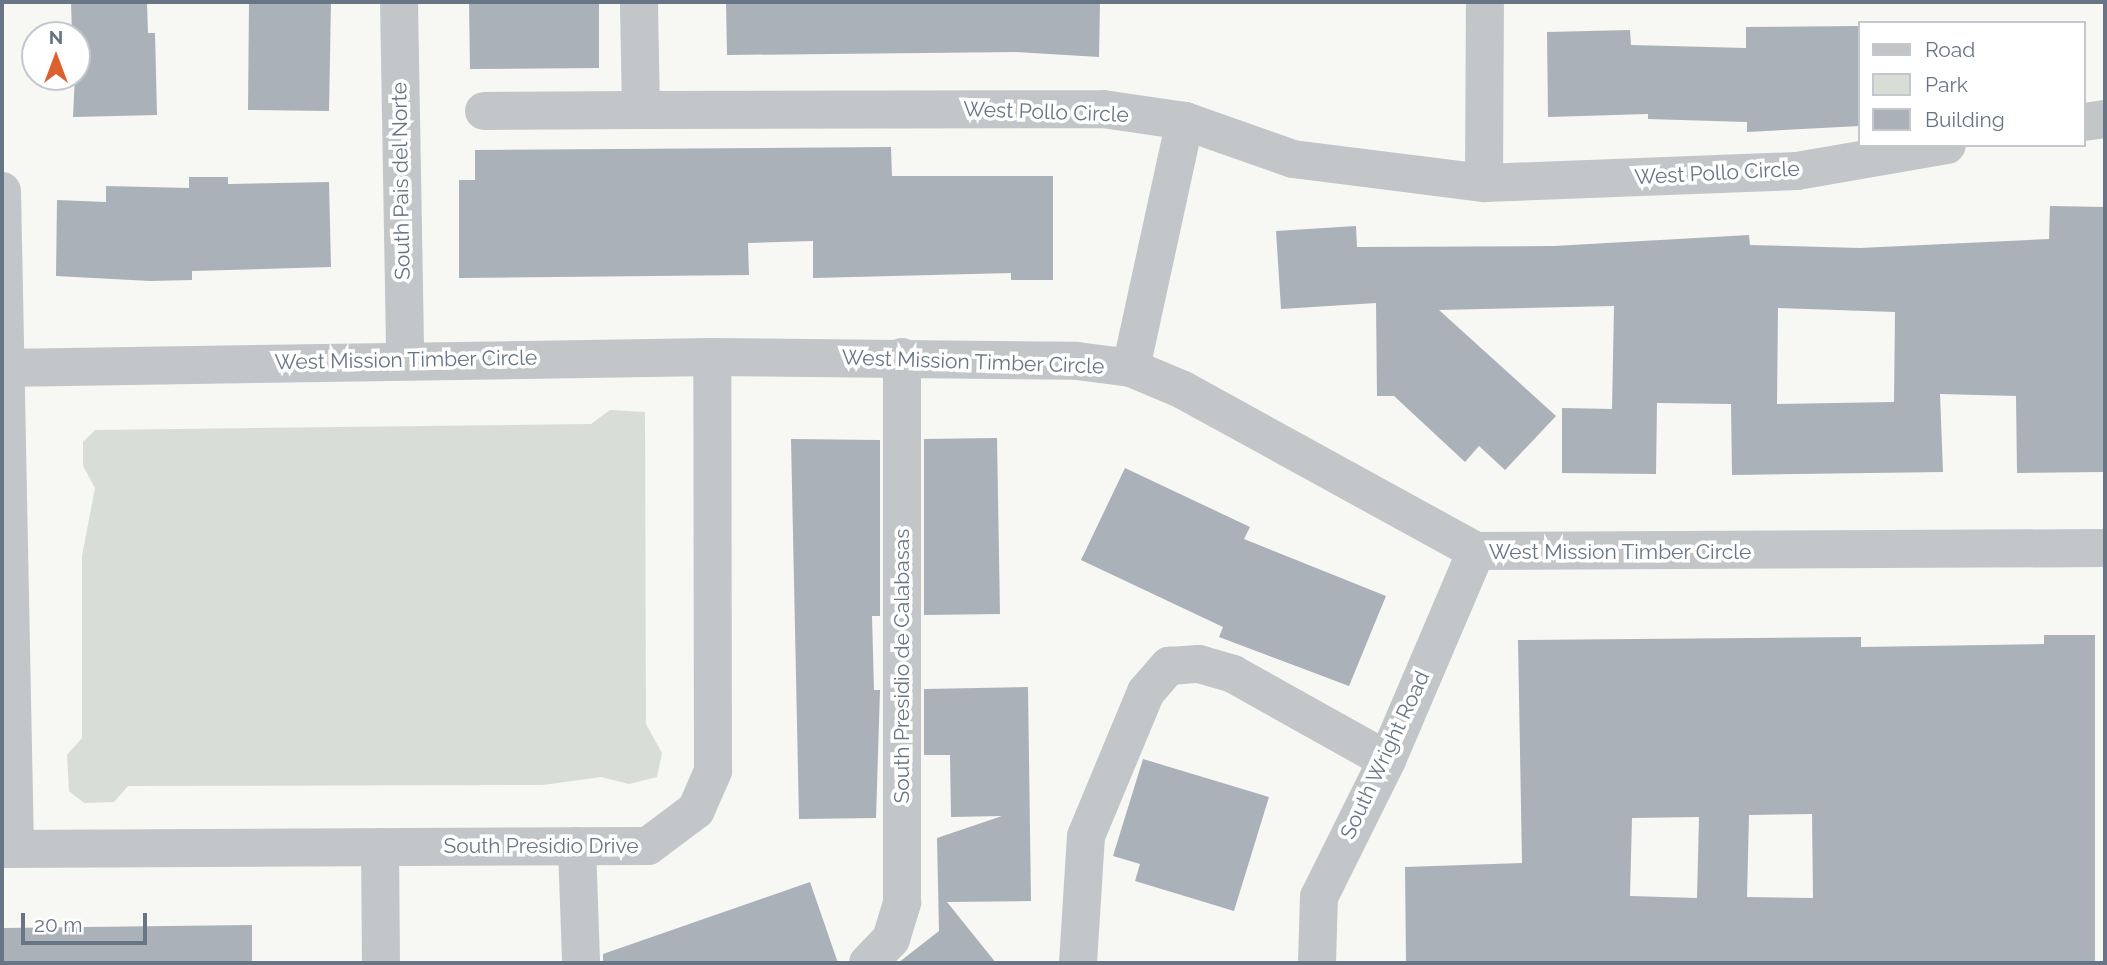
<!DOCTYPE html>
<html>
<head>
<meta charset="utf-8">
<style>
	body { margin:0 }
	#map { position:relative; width:2107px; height:965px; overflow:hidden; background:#f7f7f4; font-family:Raleway,sans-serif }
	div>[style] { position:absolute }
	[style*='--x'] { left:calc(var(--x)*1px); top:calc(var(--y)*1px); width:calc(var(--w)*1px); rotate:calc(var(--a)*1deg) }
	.green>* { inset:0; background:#d8ded5 }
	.building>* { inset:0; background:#abb1b8 }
	.minor>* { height:38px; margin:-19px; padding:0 19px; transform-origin:19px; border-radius:19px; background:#c2c6c9 }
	span { translate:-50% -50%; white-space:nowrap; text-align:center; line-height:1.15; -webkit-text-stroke:7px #fff; paint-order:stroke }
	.street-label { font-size:21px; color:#677584 }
	.frame { position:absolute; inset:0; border:4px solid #677584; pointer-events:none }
	.legend { position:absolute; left:1858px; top:21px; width:228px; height:126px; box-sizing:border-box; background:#fff; border:2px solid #c2c8ce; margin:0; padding:9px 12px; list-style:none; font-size:21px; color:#677584 }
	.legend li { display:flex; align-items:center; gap:14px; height:35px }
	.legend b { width:35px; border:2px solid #c2c8ce }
	.north { position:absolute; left:21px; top:21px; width:70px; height:70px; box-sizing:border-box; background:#fff; border:2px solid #c2c8ce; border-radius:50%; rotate:0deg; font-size:19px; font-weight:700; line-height:28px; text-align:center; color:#677584 }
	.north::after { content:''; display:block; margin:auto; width:24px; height:32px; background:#dc612f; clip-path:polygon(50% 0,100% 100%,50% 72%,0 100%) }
	.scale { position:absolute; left:21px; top:913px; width:126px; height:32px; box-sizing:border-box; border:4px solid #677584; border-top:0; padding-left:9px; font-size:21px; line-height:24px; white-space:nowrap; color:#677584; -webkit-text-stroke:5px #fff; paint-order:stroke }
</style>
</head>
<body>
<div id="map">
	<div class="green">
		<i style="clip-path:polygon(610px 410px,645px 412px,646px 724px,662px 753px,657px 777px,629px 784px,601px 777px,543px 785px,128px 786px,114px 802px,84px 803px,69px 791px,67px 755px,82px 738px,82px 556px,95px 488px,83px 466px,83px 442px,95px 430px,591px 424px)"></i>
	</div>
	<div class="building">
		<i style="clip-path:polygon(71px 2px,147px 2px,148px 33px,155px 33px,157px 115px,73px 117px,77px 35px,72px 35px)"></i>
		<i style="clip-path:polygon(249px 2px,331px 2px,329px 111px,248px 110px)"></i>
		<i style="clip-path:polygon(469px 2px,599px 2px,599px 68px,470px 69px)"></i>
		<i style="clip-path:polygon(726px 2px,1100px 2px,1099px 57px,1015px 52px,727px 55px)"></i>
		<i style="clip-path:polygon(1860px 26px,1860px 126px,1747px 132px,1747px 122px,1648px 119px,1648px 114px,1548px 117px,1547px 32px,1630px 30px,1631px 45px,1746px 48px,1746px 27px)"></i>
		<i style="clip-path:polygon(891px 147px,892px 176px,1053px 176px,1053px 280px,1011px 280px,1011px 273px,813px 278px,813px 241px,748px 243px,749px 275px,459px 278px,459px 180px,475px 180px,475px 150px)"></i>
		<i style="clip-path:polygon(189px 177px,228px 177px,228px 184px,329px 182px,331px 267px,192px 271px,192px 280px,150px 281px,56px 276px,57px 200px,106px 202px,106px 186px,189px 188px)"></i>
		<i style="clip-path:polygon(evenodd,2050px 206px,2105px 207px,2105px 472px,2017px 473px,2016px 396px,1940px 394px,1943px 472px,1732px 475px,1731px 404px,1657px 403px,1656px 474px,1562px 473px,1562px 408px,1612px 409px,1614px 306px,1439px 310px,1556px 416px,1505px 470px,1479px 446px,1465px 462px,1394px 396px,1377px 396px,1376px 303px,1281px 309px,1276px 231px,1356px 226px,1357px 247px,1554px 246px,1749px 235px,1750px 245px,1860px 248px,2049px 239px,2050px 206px,1778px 308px,1895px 312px,1894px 402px,1777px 404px,1778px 308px)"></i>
		<i style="clip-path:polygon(997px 438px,1000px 614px,924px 615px,924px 439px)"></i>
		<i style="clip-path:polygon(791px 439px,880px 440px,880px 616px,872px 616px,874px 690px,880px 690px,876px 818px,799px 819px)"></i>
		<i style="clip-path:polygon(1125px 468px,1250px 527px,1244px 539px,1386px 596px,1349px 686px,1219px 637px,1223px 627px,1081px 560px)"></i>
		<i style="clip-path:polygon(evenodd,2044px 635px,2095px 635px,2095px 963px,1406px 963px,1405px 867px,1522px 863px,1518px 640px,1861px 637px,1861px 647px,2044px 644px,2044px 635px,1812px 814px,1813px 898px,1747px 897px,1749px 815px,1812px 814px,2044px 635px,1699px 817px,1697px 898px,1630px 896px,1632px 818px,1699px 817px)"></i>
		<i style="clip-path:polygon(1028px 687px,1031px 901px,947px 902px,996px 963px,898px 963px,939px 931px,937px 838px,1002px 816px,951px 817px,950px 755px,924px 755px,924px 689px)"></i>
		<i style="clip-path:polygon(1143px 759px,1269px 797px,1234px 911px,1135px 881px,1140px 864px,1113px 856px)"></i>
		<i style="clip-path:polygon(810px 882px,838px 963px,603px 963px,603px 954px)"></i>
		<i style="clip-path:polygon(252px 925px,252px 963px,2px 963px,2px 928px)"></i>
	</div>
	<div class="minor">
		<i style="--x:399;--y:2;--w:358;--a:89"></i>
		<i style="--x:641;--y:110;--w:462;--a:-0.1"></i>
		<i style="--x:1103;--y:109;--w:83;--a:8.3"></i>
		<i style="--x:1185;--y:121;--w:114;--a:19.4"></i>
		<i style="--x:1293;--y:159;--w:193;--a:7.2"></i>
		<i style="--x:1484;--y:183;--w:313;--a:-2.2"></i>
		<i style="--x:1797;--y:171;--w:152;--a:-9.8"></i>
		<i style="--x:484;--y:111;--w:157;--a:-0.4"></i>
		<i style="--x:641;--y:110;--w:108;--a:-91.1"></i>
		<i style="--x:2084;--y:122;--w:21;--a:-8"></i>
		<i style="--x:1484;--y:183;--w:181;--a:-89.7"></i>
		<i style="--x:2;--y:191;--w:658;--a:88.87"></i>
		<i style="--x:4;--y:368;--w:708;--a:-0.89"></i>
		<i style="--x:712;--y:357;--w:365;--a:0.6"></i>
		<i style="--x:1077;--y:361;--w:54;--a:7.4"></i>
		<i style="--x:1131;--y:368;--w:56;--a:22.9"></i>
		<i style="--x:1183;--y:390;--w:334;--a:28.8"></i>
		<i style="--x:1476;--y:551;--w:629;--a:-0.27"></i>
		<i style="--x:1131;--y:368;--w:253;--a:-77.7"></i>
		<i style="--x:577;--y:846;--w:117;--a:88"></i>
		<i style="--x:380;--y:847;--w:116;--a:89.5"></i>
		<i style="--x:2;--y:849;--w:646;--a:-0.27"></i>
		<i style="--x:648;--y:846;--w:60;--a:-36.9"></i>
		<i style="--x:696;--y:810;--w:43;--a:-66.4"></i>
		<i style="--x:713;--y:771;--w:414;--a:-90.1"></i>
		<i style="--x:868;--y:963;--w:33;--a:-46"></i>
		<i style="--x:891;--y:939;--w:39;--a:-73"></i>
		<i style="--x:902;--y:902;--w:545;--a:-90"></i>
		<i style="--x:1078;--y:963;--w:127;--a:-86.4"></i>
		<i style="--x:1086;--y:836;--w:156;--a:-67.4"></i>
		<i style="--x:1146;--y:692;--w:35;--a:-49"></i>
		<i style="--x:1169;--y:666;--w:30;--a:-4"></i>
		<i style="--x:1199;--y:664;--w:35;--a:16"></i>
		<i style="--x:1233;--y:674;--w:176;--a:29.2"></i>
		<i style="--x:1317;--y:963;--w:66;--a:-88.3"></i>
		<i style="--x:1319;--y:897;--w:153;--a:-63.6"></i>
		<i style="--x:1387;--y:760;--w:227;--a:-66.9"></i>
	</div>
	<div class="street-label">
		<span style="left:1046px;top:112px;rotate:2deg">West Pollo Circle</span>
		<span style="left:1717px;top:173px;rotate:-3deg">West Pollo Circle</span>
		<span style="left:401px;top:181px;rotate:-91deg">South Pais del Norte</span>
		<span style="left:406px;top:360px;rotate:-1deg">West Mission Timber Circle</span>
		<span style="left:973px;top:362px;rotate:2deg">West Mission Timber Circle</span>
		<span style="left:1620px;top:552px">West Mission Timber Circle</span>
		<span style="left:902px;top:666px;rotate:-90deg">South Presidio de Calabasas</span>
		<span style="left:1385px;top:755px;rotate:-65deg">South Wright Road</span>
		<span style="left:541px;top:846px">South Presidio Drive</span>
	</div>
	<div class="frame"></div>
	<ul class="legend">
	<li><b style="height:9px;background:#c2c6c9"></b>Road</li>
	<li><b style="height:19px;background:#d8ded5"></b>Park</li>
	<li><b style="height:19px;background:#abb1b8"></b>Building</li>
	</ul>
	<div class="north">N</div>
	<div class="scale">20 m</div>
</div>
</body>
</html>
